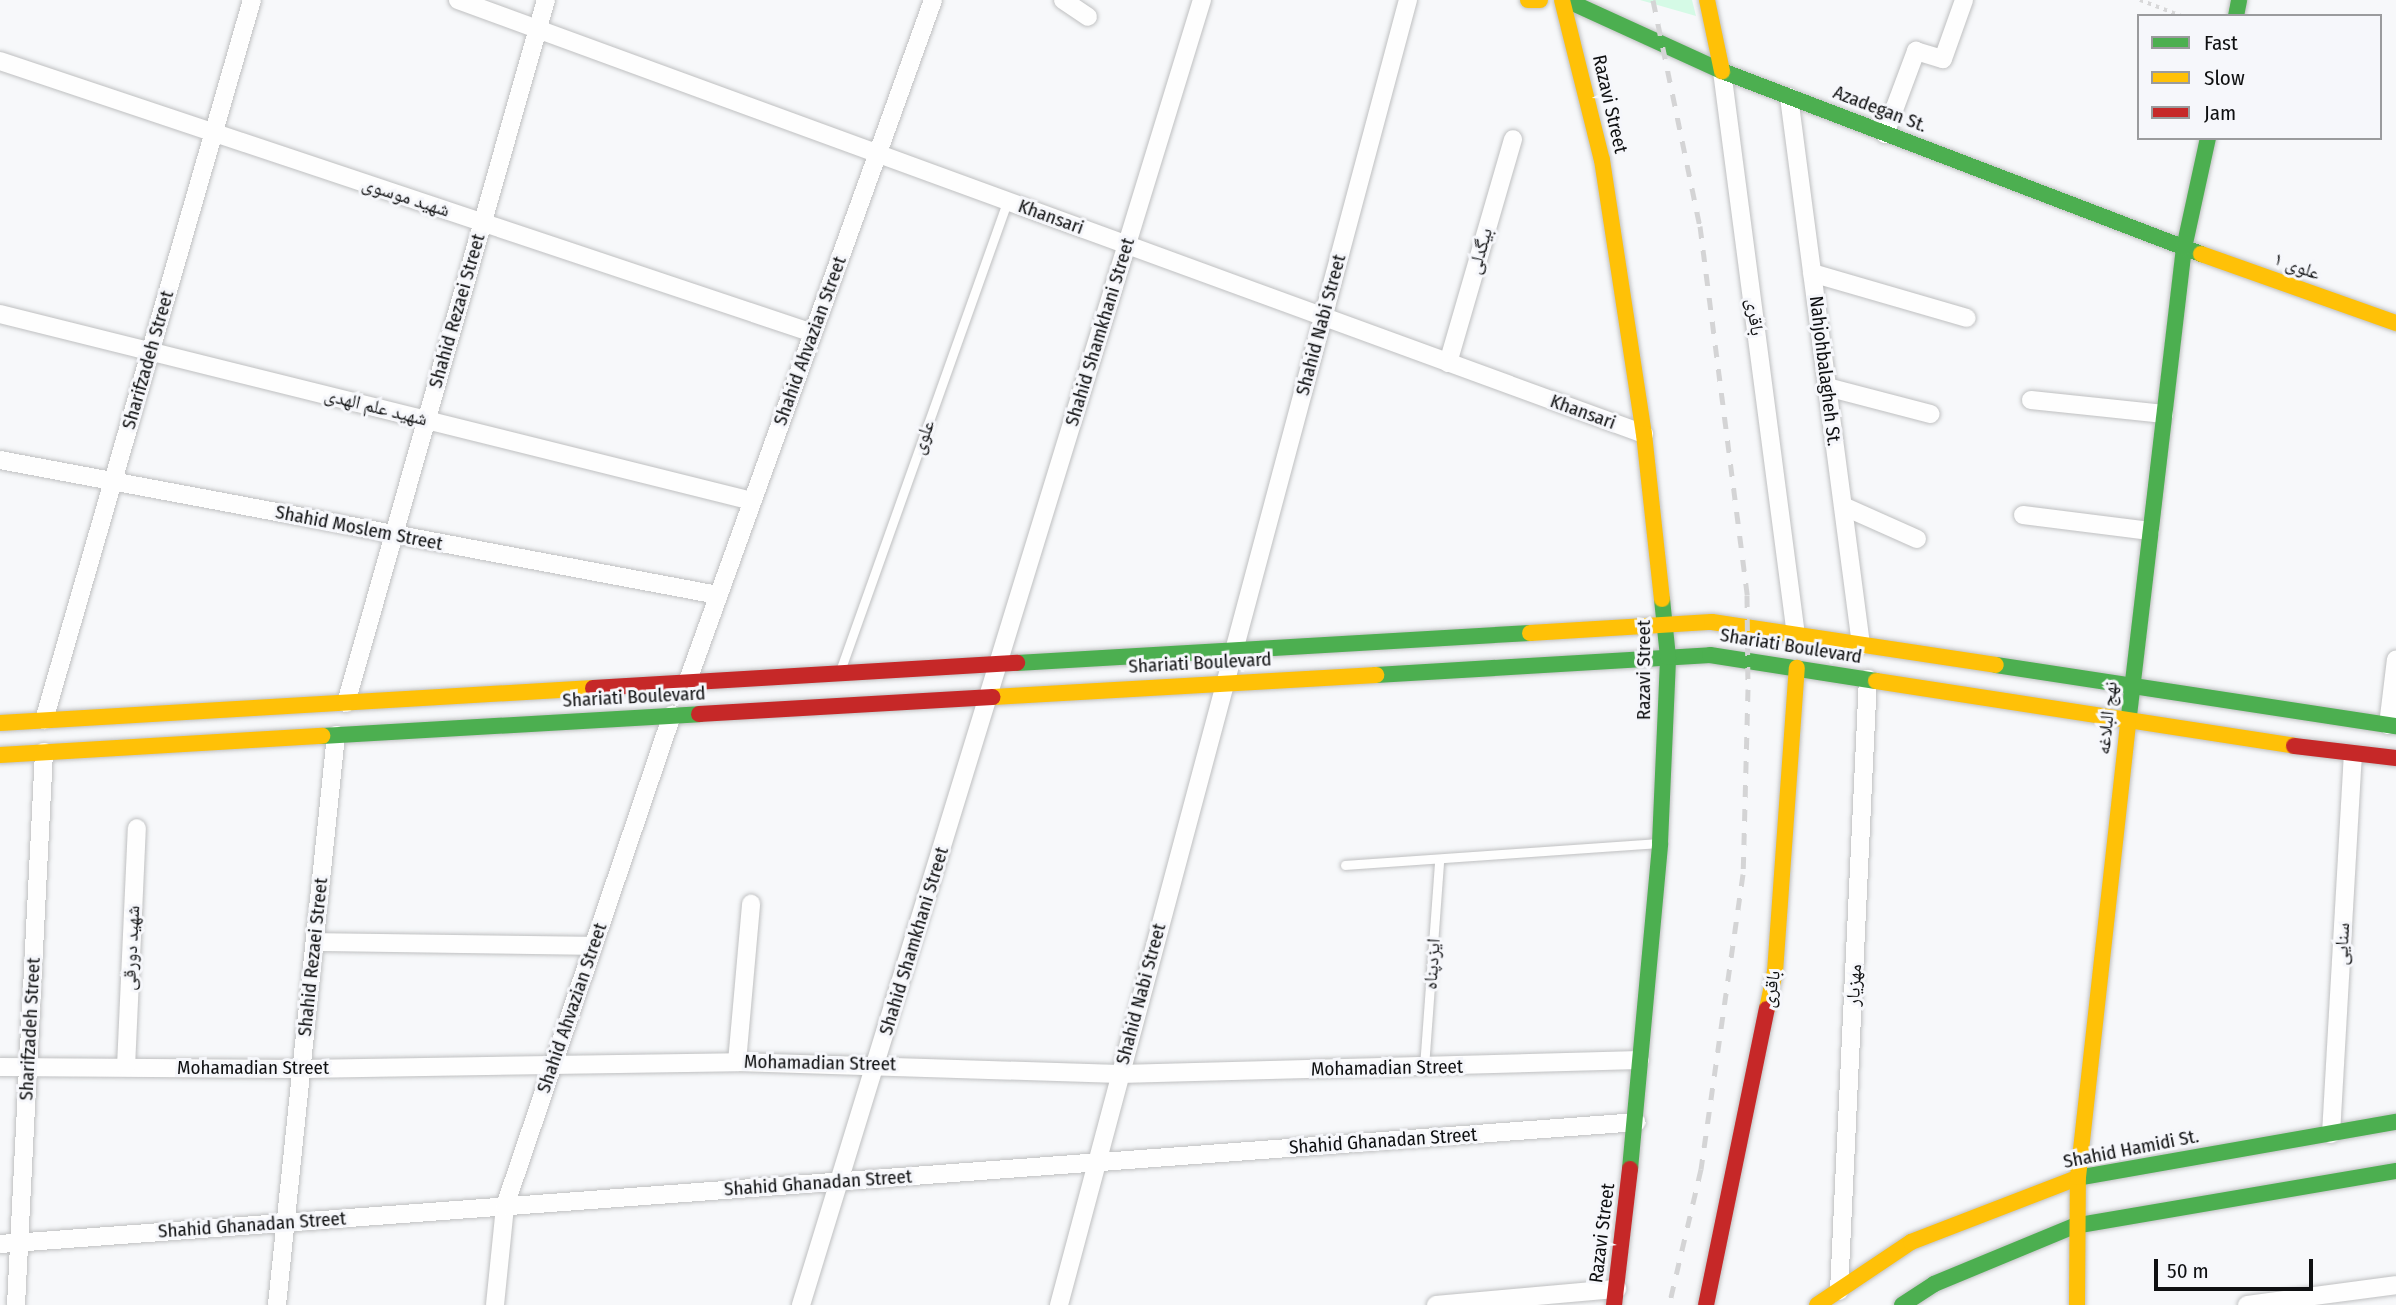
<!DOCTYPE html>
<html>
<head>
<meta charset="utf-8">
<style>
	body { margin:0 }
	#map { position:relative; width:2396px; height:1305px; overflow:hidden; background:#f7f8fa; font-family:"Fira Sans Condensed","Noto Naskh Arabic",sans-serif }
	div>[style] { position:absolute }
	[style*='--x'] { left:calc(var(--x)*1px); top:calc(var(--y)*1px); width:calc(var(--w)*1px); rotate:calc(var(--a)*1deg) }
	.green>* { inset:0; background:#d5fae6 }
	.path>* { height:3.5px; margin-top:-1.75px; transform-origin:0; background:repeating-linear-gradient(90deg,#d7d7d8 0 3.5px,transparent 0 8.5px) }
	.roads { filter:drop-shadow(0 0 2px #bfc0c1) drop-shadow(0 0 2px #bfc0c1) }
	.lane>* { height:9px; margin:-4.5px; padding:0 4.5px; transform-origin:4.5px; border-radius:4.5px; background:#fefefe }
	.street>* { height:18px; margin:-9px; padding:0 9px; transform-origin:9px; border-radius:9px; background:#fefefe }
	.fast>* { height:16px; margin:-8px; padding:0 8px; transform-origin:8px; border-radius:8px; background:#4caf50 }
	.slow>* { height:16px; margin:-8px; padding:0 8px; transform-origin:8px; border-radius:8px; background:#ffc107 }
	.jam>* { height:16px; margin:-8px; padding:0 8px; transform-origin:8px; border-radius:8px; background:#c62828 }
	.rail>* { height:5px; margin-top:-2.5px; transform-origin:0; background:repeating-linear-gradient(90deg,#d4d4d5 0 12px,transparent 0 24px) }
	span { translate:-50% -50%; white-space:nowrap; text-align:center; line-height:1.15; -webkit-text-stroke:6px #f6f7fb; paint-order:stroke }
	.street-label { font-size:19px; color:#0f1011 }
	.legend { position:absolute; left:2137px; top:14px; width:245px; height:126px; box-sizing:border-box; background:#f6f7fb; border:2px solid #9a9b9d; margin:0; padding:9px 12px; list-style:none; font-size:21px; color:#0f1011 }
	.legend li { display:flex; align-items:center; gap:14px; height:35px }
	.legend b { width:35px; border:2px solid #9a9b9d }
	.scale { position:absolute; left:2154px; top:1259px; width:159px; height:32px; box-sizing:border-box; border:4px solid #0f1011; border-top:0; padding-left:9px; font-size:21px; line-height:24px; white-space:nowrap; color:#0f1011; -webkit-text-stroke:5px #f6f7fb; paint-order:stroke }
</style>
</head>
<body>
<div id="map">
	<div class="green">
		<i style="clip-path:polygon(1640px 0,1692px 0,1696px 16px)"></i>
	</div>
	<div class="path">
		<i style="--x:2140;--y:0;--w:44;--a:21.3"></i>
	</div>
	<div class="roads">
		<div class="lane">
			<i style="--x:840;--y:671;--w:499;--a:-70.4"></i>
			<i style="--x:1345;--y:865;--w:314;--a:-4"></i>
			<i style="--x:1424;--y:1067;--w:207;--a:-85.8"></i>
		</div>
		<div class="street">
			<i style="--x:458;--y:0;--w:1263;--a:20.1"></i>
			<i style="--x:1063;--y:0;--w:30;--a:34"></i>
			<i style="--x:0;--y:61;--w:857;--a:18.5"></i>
			<i style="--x:1722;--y:71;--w:569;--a:82.53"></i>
			<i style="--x:1789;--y:97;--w:553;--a:82.51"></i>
			<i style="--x:1885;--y:134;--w:89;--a:-69.5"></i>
			<i style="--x:1916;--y:51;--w:28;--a:17"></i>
			<i style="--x:1943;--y:59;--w:63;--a:-70.4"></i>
			<i style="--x:1812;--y:273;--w:161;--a:16.2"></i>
			<i style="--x:0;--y:314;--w:775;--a:13.96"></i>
			<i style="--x:1448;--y:363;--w:233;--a:-73.8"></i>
			<i style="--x:1827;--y:387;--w:107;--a:14.6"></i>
			<i style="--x:2031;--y:400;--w:134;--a:6"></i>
			<i style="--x:0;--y:460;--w:731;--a:10.65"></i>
			<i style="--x:1843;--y:506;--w:81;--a:24"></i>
			<i style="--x:2023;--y:515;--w:128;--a:7.2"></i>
			<i style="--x:687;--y:683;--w:726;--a:-70.19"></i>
			<i style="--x:346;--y:703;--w:731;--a:-74.12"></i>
			<i style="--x:44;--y:720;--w:749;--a:-73.89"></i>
			<i style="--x:2388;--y:725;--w:66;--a:-83.1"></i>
			<i style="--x:315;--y:942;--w:278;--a:0.8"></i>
			<i style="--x:737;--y:1062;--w:159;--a:-84.9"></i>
			<i style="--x:0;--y:1067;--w:301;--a:0.4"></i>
			<i style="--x:301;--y:1069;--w:436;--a:-0.9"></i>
			<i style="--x:737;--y:1062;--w:383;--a:1.8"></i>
			<i style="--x:1120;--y:1074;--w:520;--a:-1.54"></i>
			<i style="--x:126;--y:1067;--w:239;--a:-87.4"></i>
			<i style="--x:2331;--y:1134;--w:380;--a:-86.7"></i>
			<i style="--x:0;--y:1244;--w:1641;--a:-4.26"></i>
			<i style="--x:1839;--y:1291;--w:613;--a:-87.29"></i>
			<i style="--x:16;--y:1305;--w:554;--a:-87.1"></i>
			<i style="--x:277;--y:1305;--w:573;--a:-84.09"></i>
			<i style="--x:495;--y:1305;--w:100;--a:-84.2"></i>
			<i style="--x:505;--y:1206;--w:519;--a:-71.22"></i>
			<i style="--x:801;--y:1305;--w:1365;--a:-72.92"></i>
			<i style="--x:1059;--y:1305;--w:1351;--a:-75.03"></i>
			<i style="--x:1436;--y:1305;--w:182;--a:-5.1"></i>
			<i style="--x:2247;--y:1305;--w:150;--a:-7.6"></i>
		</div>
		<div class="fast">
			<i style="--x:1566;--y:0;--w:171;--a:24.5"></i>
			<i style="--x:1722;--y:71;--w:513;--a:20.91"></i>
			<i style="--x:2236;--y:16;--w:16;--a:-79"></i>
			<i style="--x:1017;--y:663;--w:514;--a:-3.35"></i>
			<i style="--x:1996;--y:665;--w:405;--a:8.7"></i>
			<i style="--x:1376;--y:675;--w:335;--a:-3.4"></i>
			<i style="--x:1710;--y:655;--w:168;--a:8.9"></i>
			<i style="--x:2128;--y:724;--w:479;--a:-83.3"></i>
			<i style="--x:2184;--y:248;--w:113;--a:-77.7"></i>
			<i style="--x:322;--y:736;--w:378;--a:-3.3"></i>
			<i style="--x:1630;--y:1169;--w:327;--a:-84.7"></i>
			<i style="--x:1660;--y:843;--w:186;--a:-87.5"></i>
			<i style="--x:1668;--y:657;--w:58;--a:-95.9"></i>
			<i style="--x:2077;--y:1178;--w:324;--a:-10"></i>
			<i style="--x:1902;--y:1305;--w:38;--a:-33"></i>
			<i style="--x:1934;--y:1284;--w:152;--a:-22.5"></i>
			<i style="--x:2074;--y:1226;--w:327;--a:-9.7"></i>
		</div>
		<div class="slow">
			<i style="--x:1528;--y:0;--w:12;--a:0"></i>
			<i style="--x:1562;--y:0;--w:165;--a:76"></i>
			<i style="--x:1602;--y:160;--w:277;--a:81.3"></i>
			<i style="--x:1644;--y:434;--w:166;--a:83.8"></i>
			<i style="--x:1707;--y:0;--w:73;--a:78.1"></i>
			<i style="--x:2201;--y:254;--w:207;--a:19.5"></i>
			<i style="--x:1530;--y:633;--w:182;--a:-3.5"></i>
			<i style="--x:1712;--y:622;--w:287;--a:8.6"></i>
			<i style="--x:1876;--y:681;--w:423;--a:8.8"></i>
			<i style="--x:993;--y:697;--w:384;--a:-3.3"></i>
			<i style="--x:0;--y:723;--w:594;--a:-3.38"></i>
			<i style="--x:0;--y:755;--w:323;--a:-3.4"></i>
			<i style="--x:1767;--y:1009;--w:38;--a:-78"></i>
			<i style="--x:1775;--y:972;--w:305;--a:-85.9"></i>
			<i style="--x:1817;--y:1305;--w:113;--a:-33.8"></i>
			<i style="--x:1911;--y:1242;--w:178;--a:-21.1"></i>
			<i style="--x:2077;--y:1305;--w:128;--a:-89.6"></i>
			<i style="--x:2078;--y:1177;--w:456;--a:-83.7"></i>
		</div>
		<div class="jam">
			<i style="--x:593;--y:688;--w:425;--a:-3.4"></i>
			<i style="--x:699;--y:714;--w:294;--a:-3.3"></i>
			<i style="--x:2294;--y:746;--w:103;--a:6.7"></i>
			<i style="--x:1614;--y:1305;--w:137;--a:-83.3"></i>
			<i style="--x:1706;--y:1305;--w:302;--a:-78.4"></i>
		</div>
	</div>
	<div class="rail">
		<i style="--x:1653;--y:0;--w:231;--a:78.3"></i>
		<i style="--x:1700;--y:226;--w:372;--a:82.7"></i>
		<i style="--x:1747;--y:595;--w:94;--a:89.4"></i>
		<i style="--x:1748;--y:689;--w:185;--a:91.5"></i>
		<i style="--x:1743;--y:874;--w:298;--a:98.1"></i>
		<i style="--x:1701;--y:1169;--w:140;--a:103.2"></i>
	</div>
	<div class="street-label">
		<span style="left:1610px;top:104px;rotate:77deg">Razavi Street</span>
		<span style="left:1880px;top:109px;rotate:21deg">Azadegan St.</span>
		<span style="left:406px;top:197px;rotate:18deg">شهید موسوی</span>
		<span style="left:1051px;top:217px;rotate:20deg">Khansari</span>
		<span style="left:1480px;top:251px;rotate:-74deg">بیگدلی</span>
		<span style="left:2297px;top:266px;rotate:20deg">علوی ۱</span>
		<span style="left:457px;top:311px;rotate:-74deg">Shahid Rezaei Street</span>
		<span style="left:1755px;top:317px;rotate:83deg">باقری</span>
		<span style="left:1321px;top:325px;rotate:-75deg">Shahid Nabi Street</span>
		<span style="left:1100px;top:332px;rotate:-73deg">Shahid Shamkhani Street</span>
		<span style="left:810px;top:341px;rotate:-70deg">Shahid Ahvazian Street</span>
		<span style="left:148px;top:360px;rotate:-74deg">Sharifzadeh Street</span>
		<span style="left:1825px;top:371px;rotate:83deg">Nahjohbalagheh St.</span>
		<span style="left:376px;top:407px;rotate:14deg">شهید علم الهدی</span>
		<span style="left:1583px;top:412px;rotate:20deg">Khansari</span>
		<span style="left:923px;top:437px;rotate:-70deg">علوی</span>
		<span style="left:359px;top:528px;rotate:11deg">Shahid Moslem Street</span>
		<span style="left:1791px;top:646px;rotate:9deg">Shariati Boulevard</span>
		<span style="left:1200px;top:663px;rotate:-3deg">Shariati Boulevard</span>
		<span style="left:1644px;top:670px;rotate:-90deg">Razavi Street</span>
		<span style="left:634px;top:697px;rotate:-3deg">Shariati Boulevard</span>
		<span style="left:2107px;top:718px;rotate:-84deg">نهج البلاغه</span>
		<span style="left:914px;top:941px;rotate:-73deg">Shahid Shamkhani Street</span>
		<span style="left:2342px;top:944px;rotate:-87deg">سنایی</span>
		<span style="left:131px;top:948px;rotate:-87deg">شهید دورقی</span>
		<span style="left:313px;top:957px;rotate:-84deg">Shahid Rezaei Street</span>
		<span style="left:1432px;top:964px;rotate:-86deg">ایزدپناه</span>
		<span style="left:1854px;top:985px;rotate:-87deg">مهزیار</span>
		<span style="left:1771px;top:989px;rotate:-80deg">باقری</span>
		<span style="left:1141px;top:994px;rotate:-75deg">Shahid Nabi Street</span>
		<span style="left:572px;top:1008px;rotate:-71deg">Shahid Ahvazian Street</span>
		<span style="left:30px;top:1029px;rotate:-87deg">Sharifzadeh Street</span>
		<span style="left:820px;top:1063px;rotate:1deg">Mohamadian Street</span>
		<span style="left:253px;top:1068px">Mohamadian Street</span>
		<span style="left:1387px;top:1068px;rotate:-1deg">Mohamadian Street</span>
		<span style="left:1383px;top:1141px;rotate:-4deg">Shahid Ghanadan Street</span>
		<span style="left:2131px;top:1149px;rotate:-11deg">Shahid Hamidi St.</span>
		<span style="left:818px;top:1183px;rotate:-4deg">Shahid Ghanadan Street</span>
		<span style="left:252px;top:1225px;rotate:-4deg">Shahid Ghanadan Street</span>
		<span style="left:1602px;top:1233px;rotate:-83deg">Razavi Street</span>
	</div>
	<ul class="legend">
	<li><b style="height:9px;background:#4caf50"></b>Fast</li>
	<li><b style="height:9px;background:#ffc107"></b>Slow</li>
	<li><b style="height:9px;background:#c62828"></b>Jam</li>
	</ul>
	<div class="scale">50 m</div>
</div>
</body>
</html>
